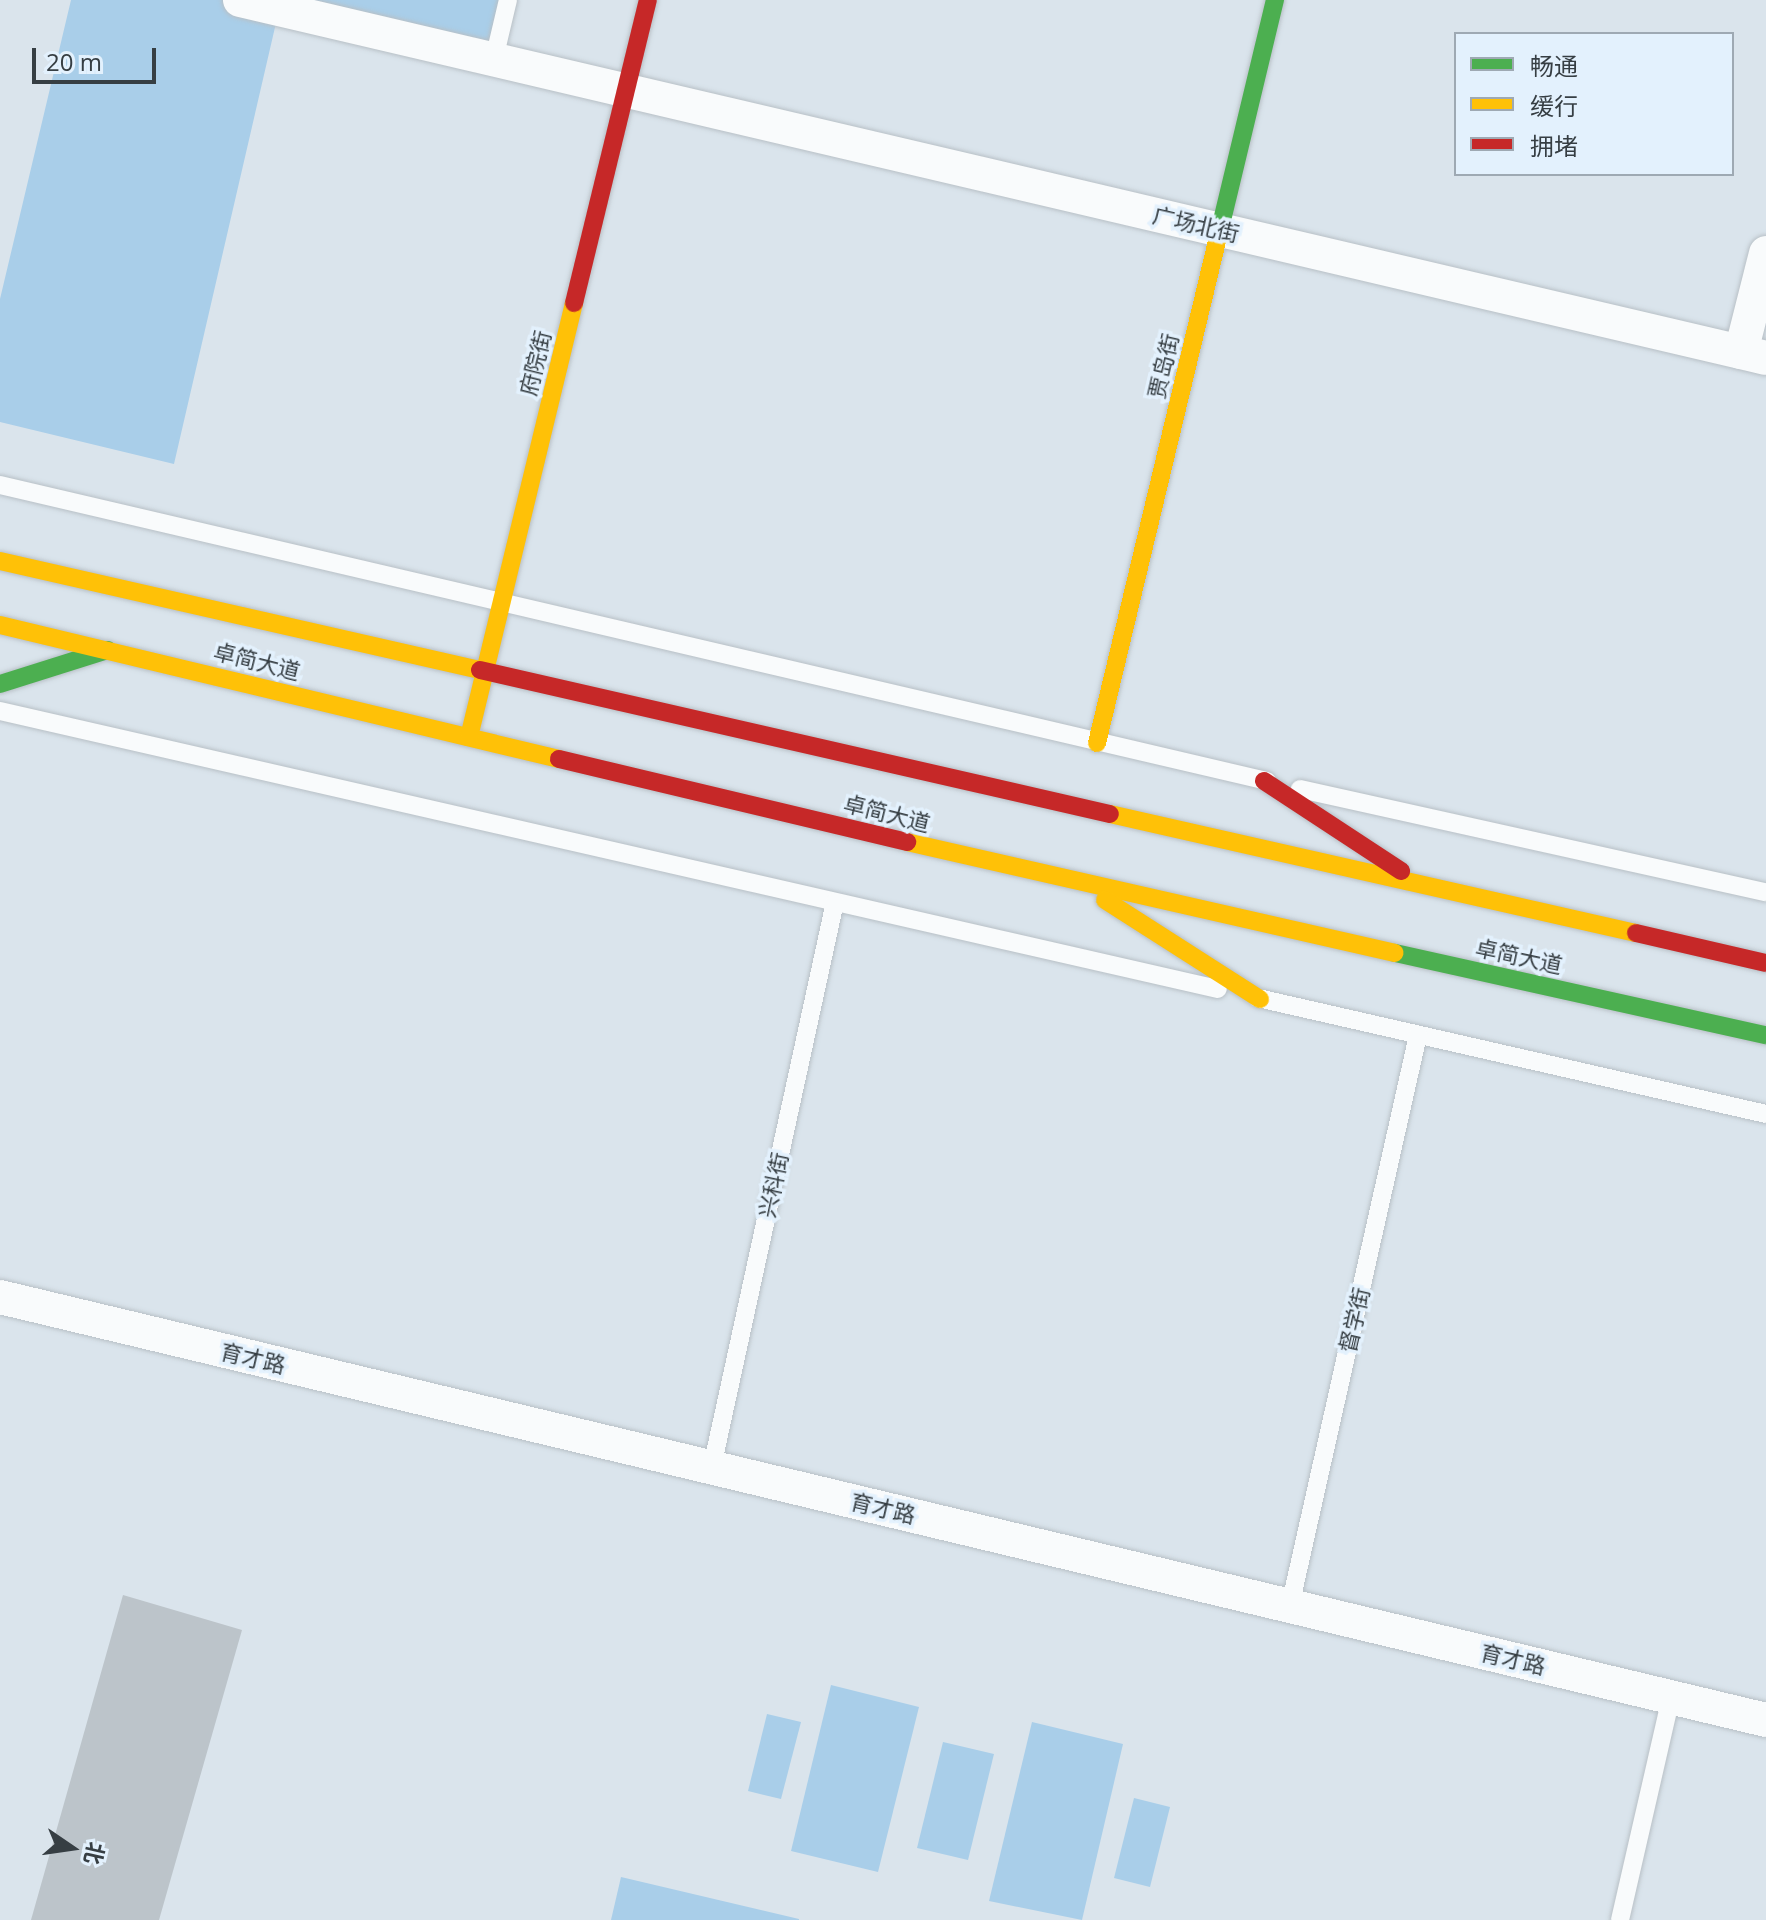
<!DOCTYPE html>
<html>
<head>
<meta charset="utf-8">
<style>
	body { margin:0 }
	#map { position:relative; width:1766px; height:1920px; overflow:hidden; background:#dae4ec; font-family:"Open Sans","Noto Sans SC",sans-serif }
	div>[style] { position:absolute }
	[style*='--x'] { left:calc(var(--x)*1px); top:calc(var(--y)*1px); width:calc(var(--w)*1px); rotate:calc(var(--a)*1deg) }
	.green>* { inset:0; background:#a9cee9 }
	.building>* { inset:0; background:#bcc4ca }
	.roads { filter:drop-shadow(0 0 2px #b8c0c6) drop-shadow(0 0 2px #b8c0c6) }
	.lane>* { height:18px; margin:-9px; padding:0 9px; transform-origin:9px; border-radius:9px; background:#f9fbfc }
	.street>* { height:34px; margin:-17px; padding:0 17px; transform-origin:17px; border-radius:17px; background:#f9fbfc }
	.fast>* { height:18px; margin:-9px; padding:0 9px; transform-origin:9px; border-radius:9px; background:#4caf50 }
	.slow>* { height:18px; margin:-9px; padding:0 9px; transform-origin:9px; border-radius:9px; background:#ffc107 }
	.jam>* { height:18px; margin:-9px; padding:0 9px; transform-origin:9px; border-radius:9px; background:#c62828 }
	span { translate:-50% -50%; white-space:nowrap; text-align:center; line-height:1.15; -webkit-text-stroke:7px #e3f1fd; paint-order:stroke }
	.street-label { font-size:22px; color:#363e43 }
	.legend { position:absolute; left:1454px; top:32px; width:280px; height:144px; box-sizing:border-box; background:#e3f1fd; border:2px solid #9ea9b3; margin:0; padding:10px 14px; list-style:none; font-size:24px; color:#363e43 }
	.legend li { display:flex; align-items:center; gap:16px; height:40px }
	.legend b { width:40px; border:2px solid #9ea9b3 }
	.north { position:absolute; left:32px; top:1808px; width:80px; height:80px; -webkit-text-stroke:6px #e3f1fd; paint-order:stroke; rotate:103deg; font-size:22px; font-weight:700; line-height:32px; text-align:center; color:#363e43 }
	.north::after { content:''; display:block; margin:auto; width:28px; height:36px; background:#363e43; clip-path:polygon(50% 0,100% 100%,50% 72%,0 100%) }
	.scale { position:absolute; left:32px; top:48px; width:124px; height:36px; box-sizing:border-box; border:4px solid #363e43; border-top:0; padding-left:10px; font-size:24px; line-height:28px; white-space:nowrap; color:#363e43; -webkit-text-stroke:6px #e3f1fd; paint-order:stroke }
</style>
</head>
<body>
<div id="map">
	<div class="green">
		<i style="clip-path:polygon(71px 0,508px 0,494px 59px,279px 10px,174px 464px,0 422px,0 299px)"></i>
		<i style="clip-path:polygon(831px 1685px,919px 1707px,878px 1872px,791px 1851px)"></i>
		<i style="clip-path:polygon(767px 1714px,801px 1722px,781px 1799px,748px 1791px)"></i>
		<i style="clip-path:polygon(1032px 1722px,1123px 1744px,1082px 1920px,989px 1901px)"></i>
		<i style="clip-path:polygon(943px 1742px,994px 1754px,968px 1860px,917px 1848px)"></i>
		<i style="clip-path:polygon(1134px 1798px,1170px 1807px,1150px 1887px,1114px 1878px)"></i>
		<i style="clip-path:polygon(621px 1877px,799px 1919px,799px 1920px,611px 1920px)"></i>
	</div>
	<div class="building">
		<i style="clip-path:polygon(123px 1595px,242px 1630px,159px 1920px,31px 1920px)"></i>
	</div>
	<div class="roads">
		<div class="lane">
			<i style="--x:494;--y:59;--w:61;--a:-76.7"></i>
			<i style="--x:0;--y:485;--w:1301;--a:13.15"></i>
			<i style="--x:0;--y:711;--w:1249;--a:12.86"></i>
			<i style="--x:1300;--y:789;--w:477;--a:12.5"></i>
			<i style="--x:1258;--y:998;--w:521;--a:12.86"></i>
			<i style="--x:712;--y:1467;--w:578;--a:-77.72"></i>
			<i style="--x:1290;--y:1606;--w:585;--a:-77.36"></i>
			<i style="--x:1620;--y:1920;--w:229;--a:-77.1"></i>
		</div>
		<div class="street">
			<i style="--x:240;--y:0;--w:1567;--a:13.2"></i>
			<i style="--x:1741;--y:352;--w:102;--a:-75.8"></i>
			<i style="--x:0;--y:1297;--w:1816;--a:13.47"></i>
		</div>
		<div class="fast">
			<i style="--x:1219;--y:233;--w:240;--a:-76.5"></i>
			<i style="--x:0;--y:684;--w:113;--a:-17.5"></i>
			<i style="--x:1395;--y:953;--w:380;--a:12.5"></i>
		</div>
		<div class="slow">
			<i style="--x:0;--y:561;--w:492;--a:12.8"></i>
			<i style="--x:0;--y:625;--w:575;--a:13.48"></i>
			<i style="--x:469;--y:737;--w:447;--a:-76.4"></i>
			<i style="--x:1097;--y:743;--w:524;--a:-76.55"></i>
			<i style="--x:1110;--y:814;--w:539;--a:12.75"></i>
			<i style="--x:907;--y:842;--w:500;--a:12.81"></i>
			<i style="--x:1105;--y:900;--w:184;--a:32.6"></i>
		</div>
		<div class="jam">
			<i style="--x:574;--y:303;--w:312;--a:-76.3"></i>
			<i style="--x:480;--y:670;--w:646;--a:12.88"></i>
			<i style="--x:559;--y:759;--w:358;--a:13.4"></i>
			<i style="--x:1264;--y:781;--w:164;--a:33.3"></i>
			<i style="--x:1636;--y:933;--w:133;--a:13"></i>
		</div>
	</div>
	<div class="street-label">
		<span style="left:1196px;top:224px;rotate:13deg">广场北街</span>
		<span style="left:535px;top:363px;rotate:-76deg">府院街</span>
		<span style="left:1163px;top:366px;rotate:-77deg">贾岛街</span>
		<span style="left:257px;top:661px;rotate:14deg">卓简大道</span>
		<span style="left:887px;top:813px;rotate:14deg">卓简大道</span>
		<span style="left:1519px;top:956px;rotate:12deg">卓简大道</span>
		<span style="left:773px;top:1185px;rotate:-78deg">兴科街</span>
		<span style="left:1354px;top:1320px;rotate:-77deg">督学街</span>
		<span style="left:253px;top:1358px;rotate:13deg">育才路</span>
		<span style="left:883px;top:1508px;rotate:13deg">育才路</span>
		<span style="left:1513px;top:1659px;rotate:13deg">育才路</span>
	</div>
	<ul class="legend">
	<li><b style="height:10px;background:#4caf50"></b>畅通</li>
	<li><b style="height:10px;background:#ffc107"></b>缓行</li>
	<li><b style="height:10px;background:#c62828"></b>拥堵</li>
	</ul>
	<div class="north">北</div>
	<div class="scale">20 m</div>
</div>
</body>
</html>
